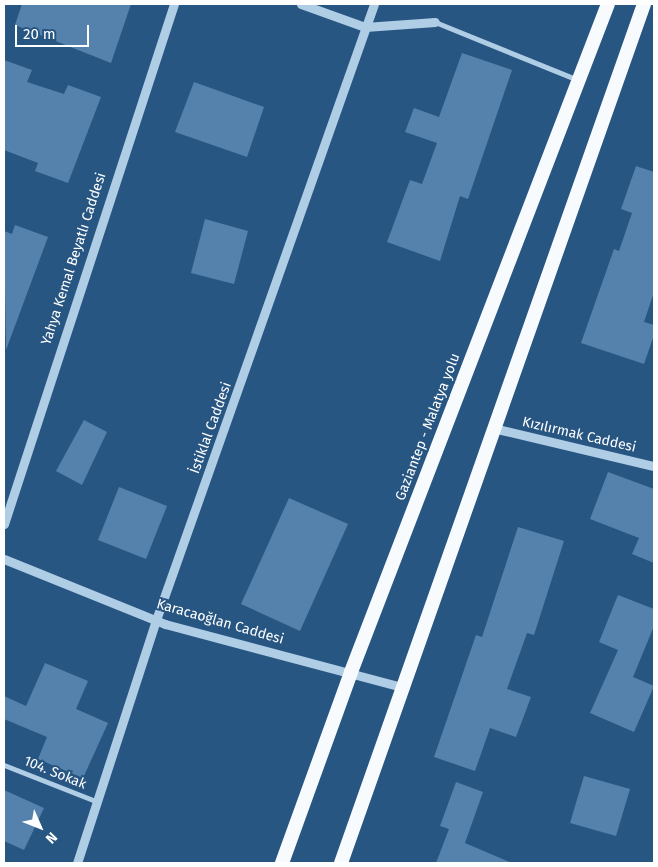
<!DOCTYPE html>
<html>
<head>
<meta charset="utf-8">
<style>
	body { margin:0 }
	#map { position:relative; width:658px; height:867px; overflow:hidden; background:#285682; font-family:"Fira Sans",sans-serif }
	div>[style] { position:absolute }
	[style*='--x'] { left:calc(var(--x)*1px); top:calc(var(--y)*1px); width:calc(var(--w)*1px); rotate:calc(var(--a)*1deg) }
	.building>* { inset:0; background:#5582ac }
	.minor>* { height:5px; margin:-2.5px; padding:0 2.5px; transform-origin:2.5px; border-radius:2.5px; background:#b0cde6 }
	.tertiary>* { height:9px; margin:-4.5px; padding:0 4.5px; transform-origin:4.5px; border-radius:4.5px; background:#b0cde6 }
	.trunk>* { height:14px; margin:-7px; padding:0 7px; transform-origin:7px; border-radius:7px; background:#f8fbfe }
	span { translate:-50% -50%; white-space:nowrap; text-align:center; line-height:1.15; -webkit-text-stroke:4px #285682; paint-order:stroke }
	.street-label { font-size:14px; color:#fff }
	.frame { position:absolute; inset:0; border:5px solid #fff; pointer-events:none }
	.north { position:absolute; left:15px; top:802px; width:50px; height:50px; -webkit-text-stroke:4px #285682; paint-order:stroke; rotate:134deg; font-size:14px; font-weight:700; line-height:20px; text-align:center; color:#fff }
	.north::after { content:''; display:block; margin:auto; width:18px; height:22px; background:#fff; clip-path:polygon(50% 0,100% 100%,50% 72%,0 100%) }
	.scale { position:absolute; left:15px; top:25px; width:74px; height:22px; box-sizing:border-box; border:2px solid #fff; border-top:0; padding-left:6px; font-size:15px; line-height:18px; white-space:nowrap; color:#fff; -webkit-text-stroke:4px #285682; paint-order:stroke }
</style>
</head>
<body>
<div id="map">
	<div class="building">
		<i style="clip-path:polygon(22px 4px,131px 4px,111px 63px,15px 25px)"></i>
		<i style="clip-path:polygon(462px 53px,512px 70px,468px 199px,460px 196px,440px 261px,387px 242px,410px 180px,422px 184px,437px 143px,405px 132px,414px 108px,439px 117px)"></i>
		<i style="clip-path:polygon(4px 60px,32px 70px,27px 82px,64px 94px,68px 85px,101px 97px,68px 183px,35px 171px,38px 163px,4px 150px)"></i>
		<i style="clip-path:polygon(194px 82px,264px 107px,247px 157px,175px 132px)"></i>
		<i style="clip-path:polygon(636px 166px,654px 172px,654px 292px,644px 322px,654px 325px,654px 335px,644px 364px,581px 343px,614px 249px,619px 251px,632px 213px,621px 209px)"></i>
		<i style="clip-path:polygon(205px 219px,248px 231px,234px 284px,191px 273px)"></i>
		<i style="clip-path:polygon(15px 225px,48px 237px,6px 350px,4px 231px,12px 234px)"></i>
		<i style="clip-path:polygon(84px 420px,107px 432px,82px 485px,56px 471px)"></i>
		<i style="clip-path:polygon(608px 472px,654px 489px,654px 563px,632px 554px,639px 538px,590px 519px)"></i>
		<i style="clip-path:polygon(119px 487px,167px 506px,146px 559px,98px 540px)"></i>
		<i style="clip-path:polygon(289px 498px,348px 524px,300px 631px,241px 604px)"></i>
		<i style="clip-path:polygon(518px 527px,564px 541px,534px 635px,527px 633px,507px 689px,531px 697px,516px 737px,490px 728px,475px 771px,434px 757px,476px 635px,482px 637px)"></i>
		<i style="clip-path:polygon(618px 595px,654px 609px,654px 626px,633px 677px,654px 686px,634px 732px,590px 713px,618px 650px,599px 642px)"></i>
		<i style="clip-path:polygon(45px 663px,88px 681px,76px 709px,108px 723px,83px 778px,38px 759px,47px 737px,4px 719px,4px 696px,26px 706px)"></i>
		<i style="clip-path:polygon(584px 776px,630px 789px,616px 836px,570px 823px)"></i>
		<i style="clip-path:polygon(456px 782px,483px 792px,465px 843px,512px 863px,436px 863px,449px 829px,440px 826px)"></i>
		<i style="clip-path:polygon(4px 790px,44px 808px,24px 850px,4px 841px)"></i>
	</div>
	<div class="minor">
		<i style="--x:435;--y:22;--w:154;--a:22.1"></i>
		<i style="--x:4;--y:765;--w:101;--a:21.5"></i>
	</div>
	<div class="tertiary">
		<i style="--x:301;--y:4;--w:68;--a:19.8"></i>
		<i style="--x:365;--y:27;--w:70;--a:-4.1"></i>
		<i style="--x:497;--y:429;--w:161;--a:13.3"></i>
		<i style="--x:4;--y:524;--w:547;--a:-71.9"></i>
		<i style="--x:4;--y:559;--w:174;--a:22"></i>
		<i style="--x:165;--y:624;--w:248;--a:14.9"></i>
		<i style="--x:77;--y:863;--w:256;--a:-72"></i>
		<i style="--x:156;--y:620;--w:653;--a:-70.51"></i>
	</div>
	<div class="trunk">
		<i style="--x:282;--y:863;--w:203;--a:-70.1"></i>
		<i style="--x:351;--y:672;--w:716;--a:-68.96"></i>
		<i style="--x:341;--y:863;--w:911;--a:-70.57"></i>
	</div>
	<div class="street-label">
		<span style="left:74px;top:259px;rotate:-72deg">Yahya Kemal Beyatlı Caddesi</span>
		<span style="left:428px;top:427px;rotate:-69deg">Gaziantep - Malatya yolu</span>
		<span style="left:211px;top:428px;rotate:-70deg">İstiklal Caddesi</span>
		<span style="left:579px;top:435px;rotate:13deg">Kızılırmak Caddesi</span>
		<span style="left:220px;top:622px;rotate:16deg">Karacaoğlan Caddesi</span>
		<span style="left:55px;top:773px;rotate:22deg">104. Sokak</span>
	</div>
	<div class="frame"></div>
	<div class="north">N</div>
	<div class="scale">20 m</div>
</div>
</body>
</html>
